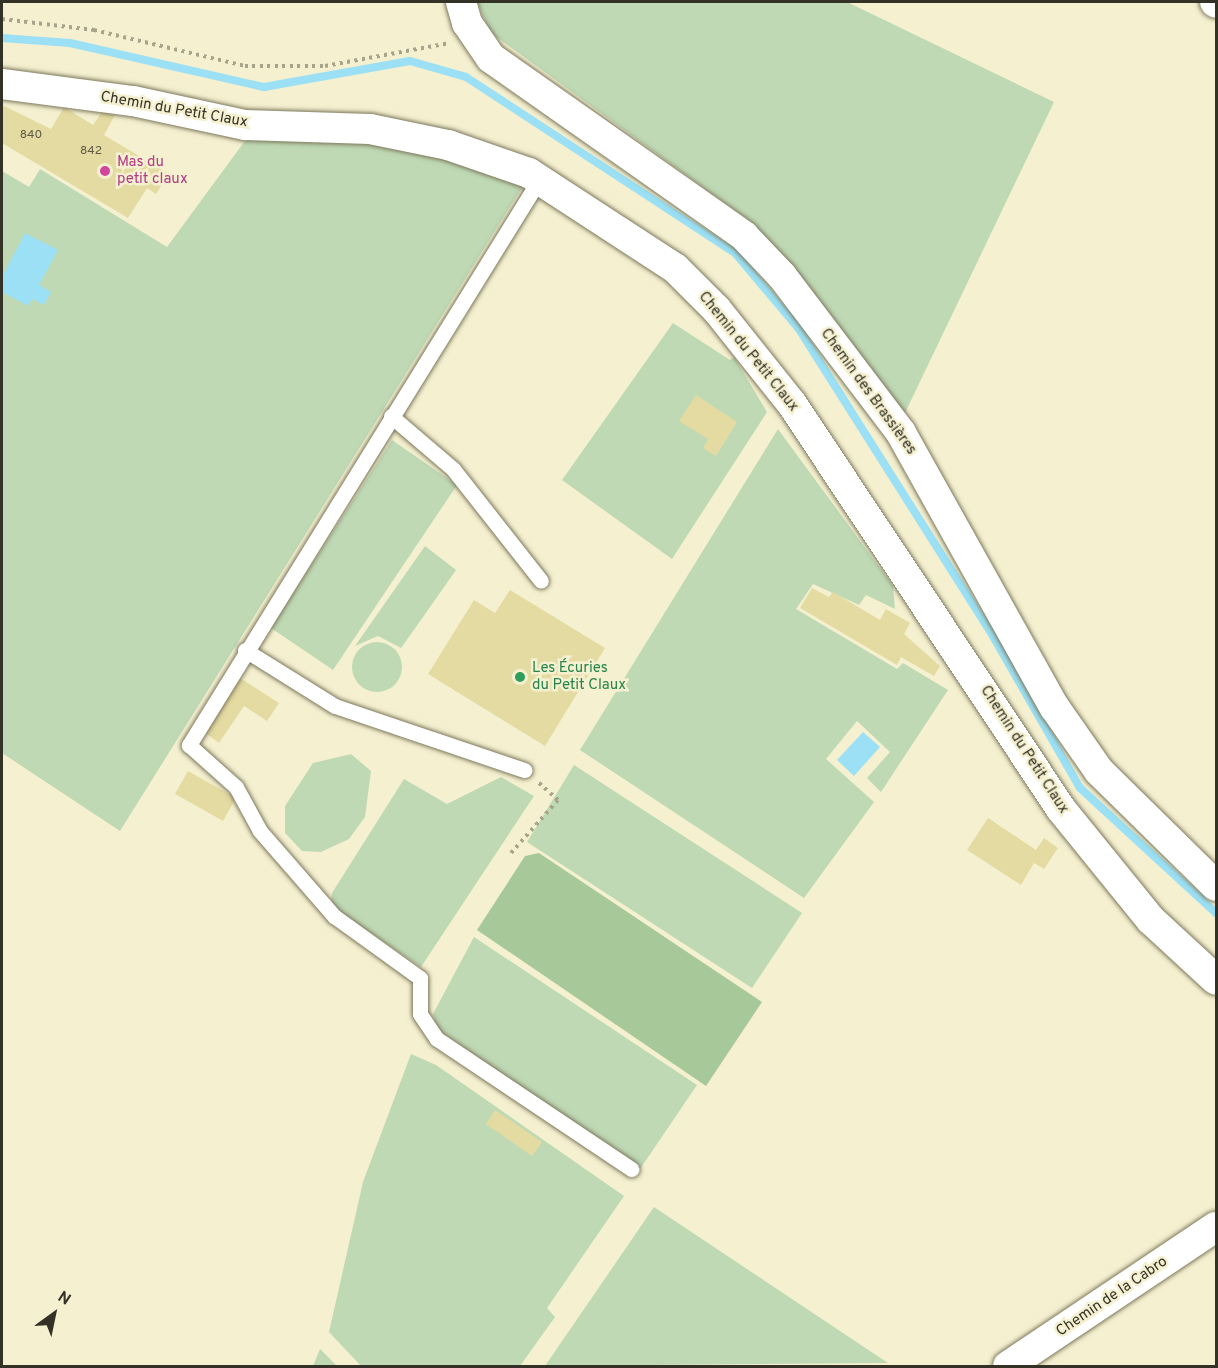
<!DOCTYPE html>
<html>
<head>
<meta charset="utf-8">
<style>
	body { margin:0 }
	#map { position:relative; width:1218px; height:1368px; overflow:hidden; background:#f5f0d0; font-family:Overpass,sans-serif }
	div>[style] { position:absolute }
	[style*='--x'] { left:calc(var(--x)*1px); top:calc(var(--y)*1px); width:calc(var(--w)*1px); rotate:calc(var(--a)*1deg) }
	.green>* { inset:0; background:#bfd9b5 }
	.round { border-radius:50% }
	.forest>* { inset:0; background:#a7c99a }
	.water>* { inset:0; background:#9be0f4 }
	.stream>* { height:8px; margin:-4px; padding:0 4px; transform-origin:4px; border-radius:4px; background:#9be0f4 }
	.building>* { inset:0; background:#e4dba2 }
	.path>* { height:4px; margin-top:-2px; transform-origin:0; background:repeating-linear-gradient(90deg,#a8a48c 0 3px,transparent 0 7.5px) }
	.roads { filter:drop-shadow(0 0 2px #7d795d) drop-shadow(0 0 2px #7d795d) }
	.lane>* { height:15px; margin:-7.5px; padding:0 7.5px; transform-origin:7.5px; border-radius:7.5px; background:#fff }
	.street>* { height:30px; margin:-15px; padding:0 15px; transform-origin:15px; border-radius:15px; background:#fff }
	.dots>* { width:16px; height:16px; translate:-50% -50%; box-sizing:border-box; border:3px solid #f5f0d0; border-radius:50% }
	span { translate:-50% -50%; white-space:nowrap; text-align:center; line-height:1.15; -webkit-text-stroke:5px #f5f0d0; paint-order:stroke }
	.number-label { font-size:12px; color:#605c45 }
	.number-label span { -webkit-text-stroke-width:0 }
	.street-label { font-size:15px; color:#343226 }
	.hotel-label { font-size:15px; color:#b23c85 }
	.left { translate:0 -50%; text-align:left }
	.leisure-label { font-size:15px; color:#27864d }
	.frame { position:absolute; inset:0; border:3px solid #343226; pointer-events:none }
	.north { position:absolute; left:24px; top:1284px; width:60px; height:60px; -webkit-text-stroke:4px #f5f0d0; paint-order:stroke; rotate:33deg; font-size:16px; font-weight:700; line-height:24px; text-align:center; color:#343226 }
	.north::after { content:''; display:block; margin:auto; width:21px; height:27px; background:#343226; clip-path:polygon(50% 0,100% 100%,50% 72%,0 100%) }
</style>
</head>
<body>
<div id="map">
	<div class="green">
		<i style="clip-path:polygon(477px 2px,847px 2px,1054px 102px,904px 415px,755px 225px,491px 33px)"></i>
		<i style="clip-path:polygon(250px 134px,368px 135px,528px 178px,120px 831px,2px 753px,2px 171px,29px 187px,40px 169px,167px 247px)"></i>
		<i style="clip-path:polygon(673px 323px,730px 360px,734px 357px,767px 412px,672px 559px,562px 480px)"></i>
		<i style="clip-path:polygon(778px 429px,893px 586px,895px 609px,866px 595px,859px 605px,813px 584px,796px 609px,897px 669px,903px 663px,948px 690px,881px 792px,867px 778px,890px 752px,857px 721px,826px 759px,874px 802px,804px 898px,580px 750px)"></i>
		<i style="clip-path:polygon(392px 440px,457px 485px,333px 670px,271px 628px)"></i>
		<i style="clip-path:polygon(425px 546px,456px 570px,416px 627px,401px 648px,378px 636px,355px 646px)"></i>
		<i class="round" style="left:352px;top:642px;width:50px;height:50px"></i>
		<i style="clip-path:polygon(351px 754px,371px 771px,365px 817px,349px 839px,321px 852px,302px 851px,285px 833px,285px 806px,313px 763px)"></i>
		<i style="clip-path:polygon(574px 765px,802px 913px,752px 988px,527px 842px)"></i>
		<i style="clip-path:polygon(501px 777px,534px 796px,421px 967px,331px 906px,332px 893px,404px 779px,447px 804px)"></i>
		<i style="clip-path:polygon(474px 937px,697px 1085px,640px 1169px,437px 1029px,433px 1014px)"></i>
		<i style="clip-path:polygon(411px 1054px,436px 1065px,624px 1196px,547px 1308px,555px 1317px,520px 1366px,361px 1366px,329px 1332px,363px 1182px)"></i>
		<i style="clip-path:polygon(654px 1207px,888px 1363px,545px 1366px)"></i>
		<i style="clip-path:polygon(320px 1349px,337px 1366px,313px 1366px)"></i>
	</div>
	<div class="forest">
		<i style="clip-path:polygon(539px 853px,762px 1002px,706px 1086px,477px 930px,525px 856px)"></i>
	</div>
	<div class="water">
		<i style="clip-path:polygon(25px 233px,58px 250px,39px 285px,51px 292px,44px 305px,32px 299px,28px 306px,2px 292px,2px 277px)"></i>
		<i style="clip-path:polygon(863px 732px,880px 747px,854px 776px,837px 760px)"></i>
	</div>
	<div class="stream">
		<i style="--x:2;--y:38;--w:68;--a:4.2"></i>
		<i style="--x:70;--y:43;--w:199;--a:12.8"></i>
		<i style="--x:264;--y:87;--w:148;--a:-10.1"></i>
		<i style="--x:410;--y:61;--w:58;--a:15.9"></i>
		<i style="--x:466;--y:77;--w:321;--a:33.2"></i>
		<i style="--x:735;--y:253;--w:99;--a:49.9"></i>
		<i style="--x:799;--y:329;--w:365;--a:57.7"></i>
		<i style="--x:994;--y:638;--w:173;--a:60.2"></i>
		<i style="--x:1080;--y:788;--w:185;--a:42.6"></i>
	</div>
	<div class="building">
		<i style="clip-path:polygon(2px 105px,51px 129px,64px 107px,93px 125px,104px 109px,115px 115px,104px 135px,169px 174px,156px 194px,147px 188px,128px 218px,2px 143px)"></i>
		<i style="clip-path:polygon(696px 395px,737px 422px,716px 456px,703px 448px,708px 439px,679px 421px)"></i>
		<i style="clip-path:polygon(812px 588px,829px 597px,833px 592px,880px 620px,886px 609px,910px 623px,904px 634px,940px 666px,934px 676px,901px 657px,897px 665px,800px 608px)"></i>
		<i style="clip-path:polygon(510px 590px,605px 648px,545px 746px,428px 674px,474px 600px,495px 613px)"></i>
		<i style="clip-path:polygon(235px 675px,279px 703px,267px 721px,244px 706px,219px 743px,200px 729px)"></i>
		<i style="clip-path:polygon(188px 771px,236px 798px,223px 821px,175px 794px)"></i>
		<i style="clip-path:polygon(988px 818px,1036px 850px,1044px 838px,1058px 848px,1044px 869px,1034px 863px,1021px 885px,967px 850px)"></i>
		<i style="clip-path:polygon(495px 1110px,542px 1142px,532px 1156px,486px 1124px)"></i>
	</div>
	<div class="path">
		<i style="--x:2;--y:19;--w:93;--a:6.8"></i>
		<i style="--x:94;--y:30;--w:155;--a:13.4"></i>
		<i style="--x:245;--y:66;--w:80;--a:0"></i>
		<i style="--x:325;--y:66;--w:127;--a:-10.4"></i>
		<i style="--x:511;--y:853;--w:71;--a:-48.4"></i>
		<i style="--x:558;--y:800;--w:27;--a:-138"></i>
	</div>
	<div class="roads">
		<div class="lane">
			<i style="--x:539;--y:180;--w:665;--a:121.78"></i>
			<i style="--x:189;--y:745;--w:63;--a:41.8"></i>
			<i style="--x:236;--y:787;--w:50;--a:61.4"></i>
			<i style="--x:260;--y:831;--w:113;--a:49"></i>
			<i style="--x:334;--y:916;--w:106;--a:35.8"></i>
			<i style="--x:420;--y:978;--w:36;--a:90"></i>
			<i style="--x:420;--y:1014;--w:30;--a:56"></i>
			<i style="--x:437;--y:1039;--w:234;--a:33.8"></i>
			<i style="--x:391;--y:416;--w:82;--a:40.5"></i>
			<i style="--x:453;--y:469;--w:142;--a:51.8"></i>
			<i style="--x:245;--y:650;--w:106;--a:31.9"></i>
			<i style="--x:335;--y:706;--w:200;--a:18.7"></i>
		</div>
		<div class="street">
			<i style="--x:461;--y:2;--w:22;--a:74"></i>
			<i style="--x:467;--y:23;--w:42;--a:55.6"></i>
			<i style="--x:491;--y:58;--w:309;--a:35.1"></i>
			<i style="--x:744;--y:236;--w:55;--a:46.5"></i>
			<i style="--x:782;--y:276;--w:197;--a:52.8"></i>
			<i style="--x:901;--y:433;--w:315;--a:60.8"></i>
			<i style="--x:1055;--y:708;--w:77;--a:55.1"></i>
			<i style="--x:1099;--y:771;--w:164;--a:44.5"></i>
			<i style="--x:1215;--y:2;--w:1;--a:45"></i>
			<i style="--x:2;--y:84;--w:132;--a:7.4"></i>
			<i style="--x:133;--y:101;--w:115;--a:12.1"></i>
			<i style="--x:245;--y:125;--w:125;--a:1.8"></i>
			<i style="--x:370;--y:129;--w:80;--a:11.6"></i>
			<i style="--x:448;--y:145;--w:86;--a:19.1"></i>
			<i style="--x:529;--y:173;--w:174;--a:33.1"></i>
			<i style="--x:675;--y:268;--w:59;--a:45"></i>
			<i style="--x:717;--y:310;--w:120;--a:51.4"></i>
			<i style="--x:792;--y:404;--w:486;--a:56.4"></i>
			<i style="--x:1061;--y:809;--w:143;--a:51"></i>
			<i style="--x:1151;--y:920;--w:88;--a:42.7"></i>
			<i style="--x:1008;--y:1366;--w:250;--a:-33.8"></i>
		</div>
	</div>
	<div class="dots">
		<i style="left:105px;top:171px;background:#d1479c"></i>
		<i style="left:520px;top:677px;background:#2e9e5b"></i>
	</div>
	<div class="number-label">
		<span style="left:31px;top:136px">840</span>
		<span style="left:91px;top:152px">842</span>
	</div>
	<div class="street-label">
		<span style="left:174px;top:110px;rotate:10deg">Chemin du Petit Claux</span>
		<span style="left:748px;top:352px;rotate:51deg">Chemin du Petit Claux</span>
		<span style="left:868px;top:392px;rotate:54deg">Chemin des Brassières</span>
		<span style="left:1024px;top:750px;rotate:57deg">Chemin du Petit Claux</span>
		<span style="left:1112px;top:1297px;rotate:-34deg">Chemin de la Cabro</span>
	</div>
	<div class="hotel-label">
		<span class="left" style="left:117px;top:171px">Mas du<br>petit claux</span>
	</div>
	<div class="leisure-label">
		<span class="left" style="left:532px;top:677px">Les Écuries<br>du Petit Claux</span>
	</div>
	<div class="frame"></div>
	<div class="north">N</div>
</div>
</body>
</html>
